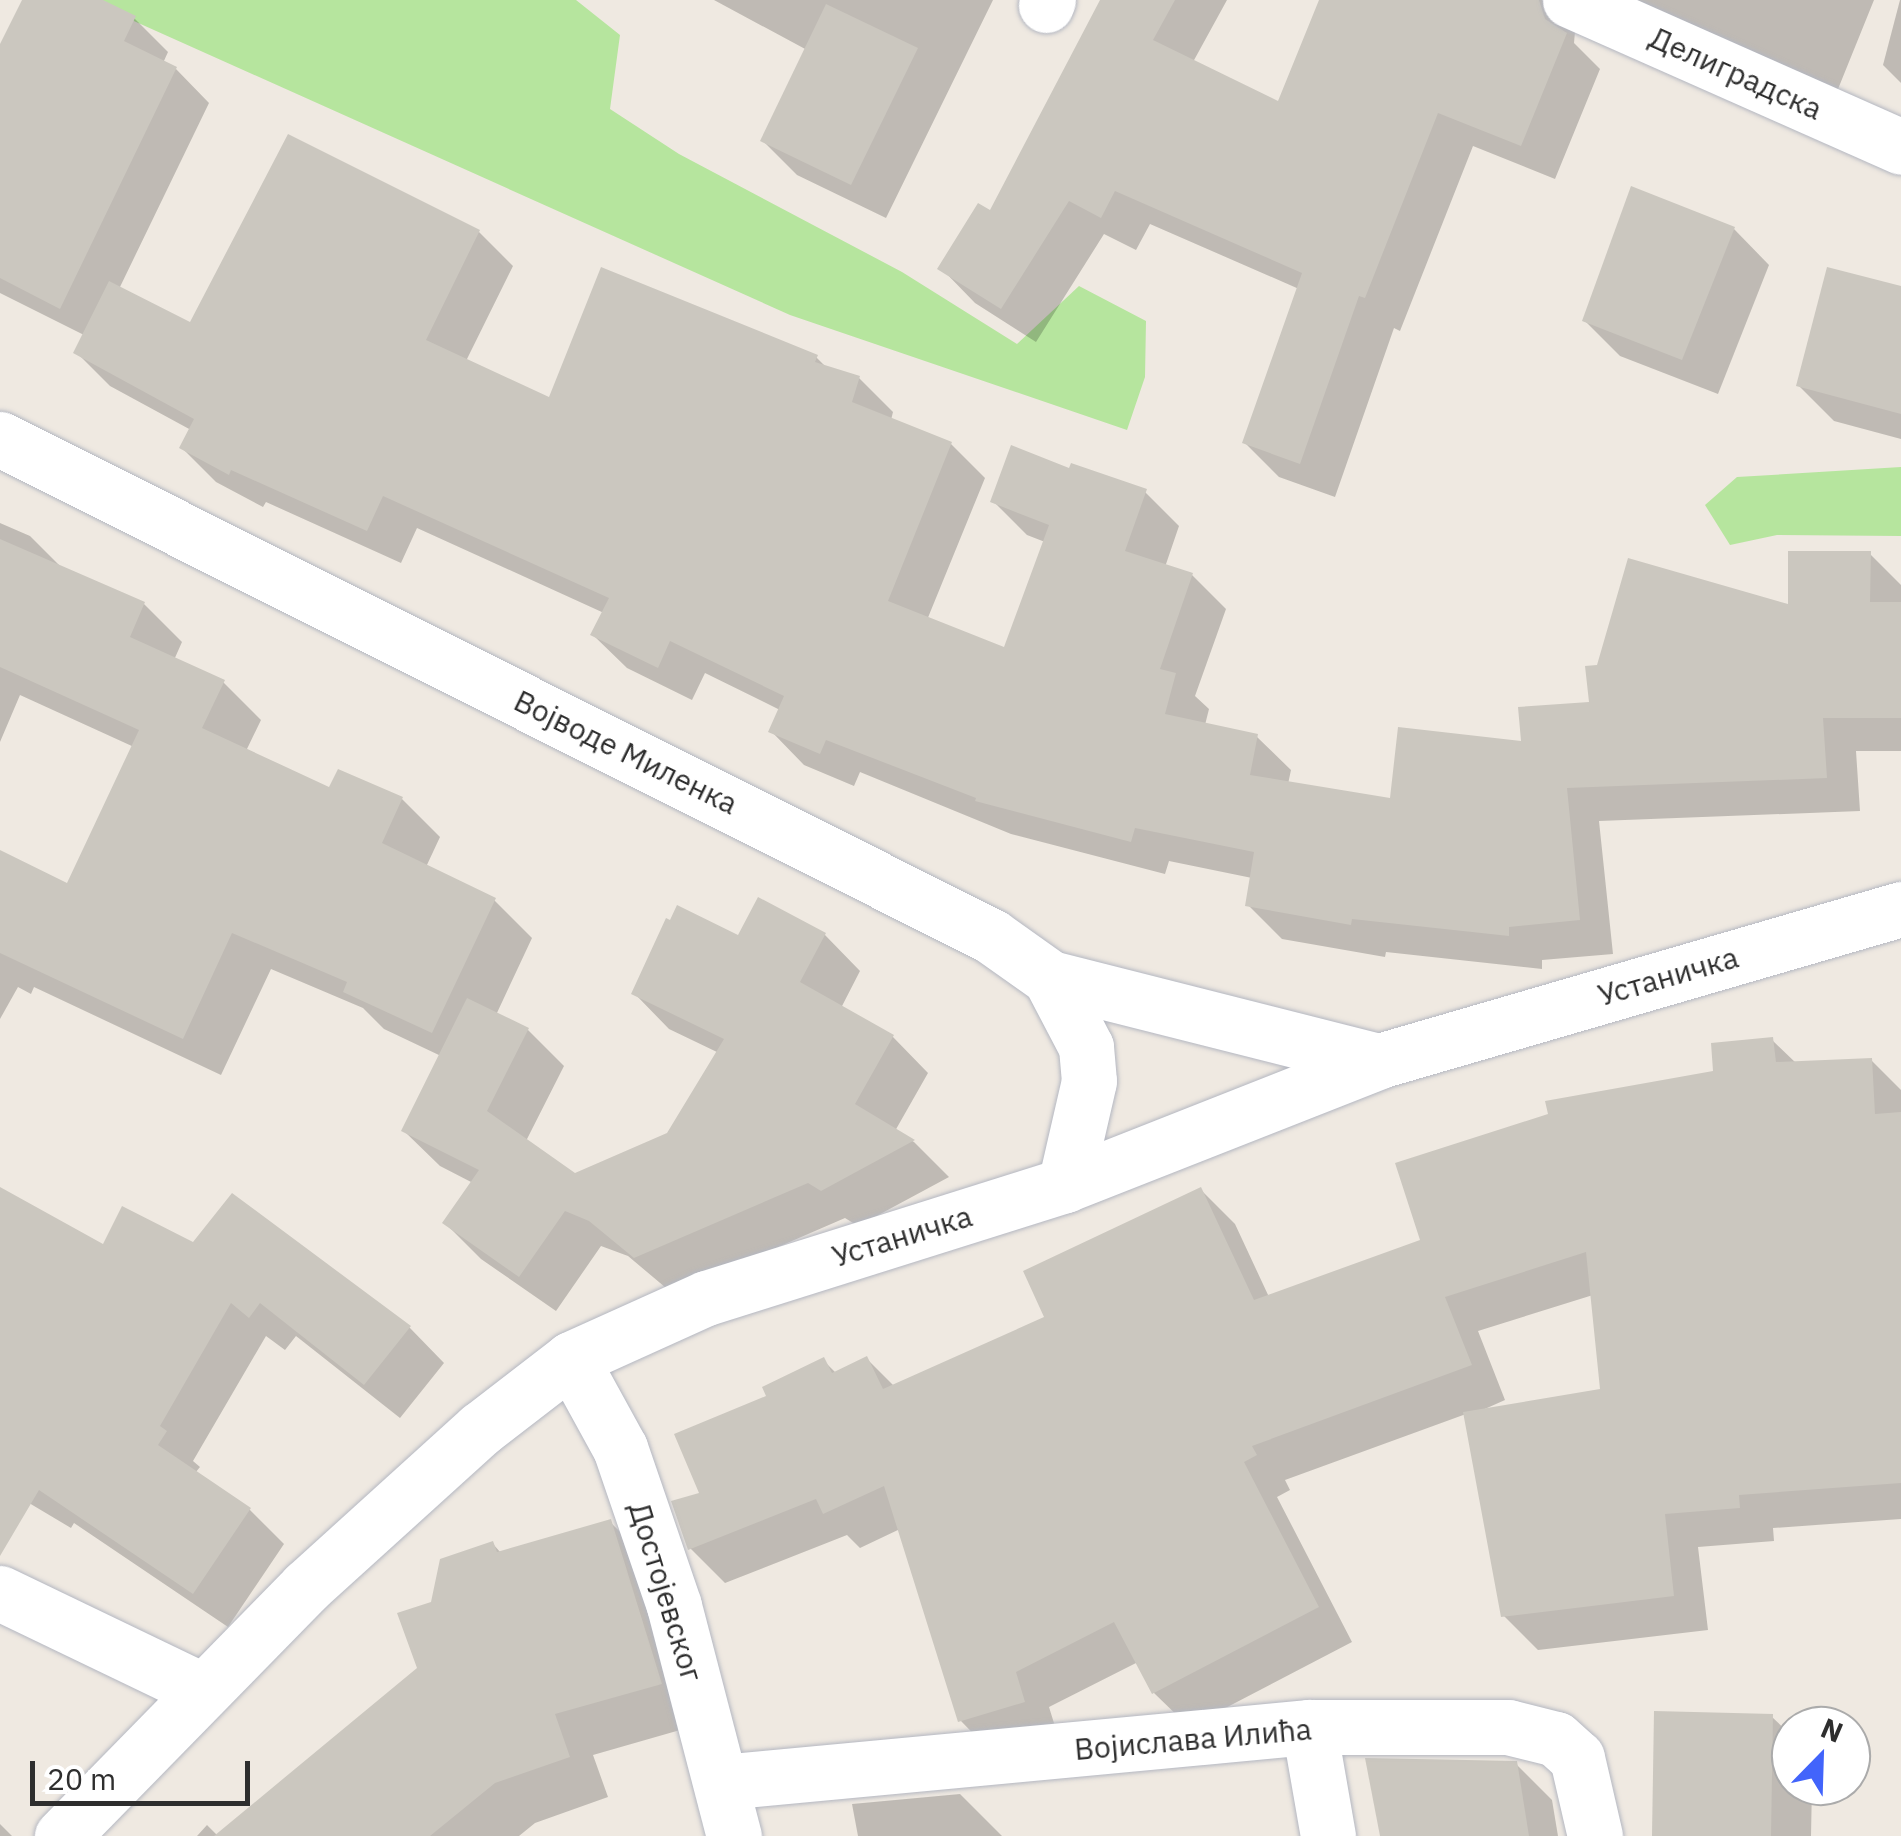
<!DOCTYPE html>
<html>
<head>
<meta charset="utf-8">
<style>
	body { margin:0 }
	#map { position:relative; width:1901px; height:1836px; overflow:hidden; background:#efe9e1; font-family:"IBM Plex Sans",sans-serif }
	div>[style] { position:absolute }
	[style*='--x'] { left:calc(var(--x)*1px); top:calc(var(--y)*1px); width:calc(var(--w)*1px); rotate:calc(var(--a)*1deg) }
	.green>* { inset:0; background:#b6e59e }
	.shadow>* { inset:0; background:#0003 }
	.building>* { inset:0; background:#cbc7bf }
	.roads { filter:drop-shadow(0 0 2px #b4b7c1) drop-shadow(0 0 2px #b4b7c1) }
	.street>* { height:55px; margin:-27.5px; padding:0 27.5px; transform-origin:27.5px; border-radius:27.5px; background:#fff }
	.secondary>* { height:55px; margin:-27.5px; padding:0 27.5px; transform-origin:27.5px; border-radius:27.5px; background:#fff }
	span { translate:-50% -50%; white-space:nowrap; text-align:center; line-height:1.15; -webkit-text-stroke:8px #fff; paint-order:stroke }
	.street-label { font-size:30px; color:#2e2e2e }
	.north { position:absolute; left:1771px; top:1706px; width:100px; height:100px; box-sizing:border-box; background:#fff; border:2px solid #ababab; border-radius:50%; rotate:23deg; font-size:28px; font-weight:700; line-height:40px; text-align:center; color:#2e2e2e }
	.north::after { content:''; display:block; margin:auto; width:35px; height:45px; background:#4264fb; clip-path:polygon(50% 0,100% 100%,50% 72%,0 100%) }
	.scale { position:absolute; left:30px; top:1761px; width:220px; height:45px; box-sizing:border-box; border:5px solid #2e2e2e; border-top:0; padding-left:12px; font-size:30px; line-height:35px; white-space:nowrap; color:#2e2e2e; -webkit-text-stroke:8px #fff; paint-order:stroke }
</style>
</head>
<body>
<div id="map">
	<div class="green">
		<i style="clip-path:polygon(87px 0,576px 0,620px 35px,610px 109px,679px 154px,902px 272px,1017px 344px,1079px 286px,1146px 321px,1145px 377px,1127px 430px,790px 315px)"></i>
		<i style="clip-path:polygon(1901px 467px,1901px 536px,1777px 535px,1730px 545px,1705px 505px,1737px 477px)"></i>
	</div>
	<div class="shadow">
		<i style="clip-path:polygon(24px 0,97px 0,134px 18px,168px 52px,163px 63px,176px 69px,209px 103px,119px 289px,191px 326px,479px 232px,513px 266px,466px 361px,551px 400px,816px 357px,827px 368px,859px 378px,893px 412px,891px 420px,951px 444px,985px 478px,927px 620px,1006px 651px,1045px 542px,1027px 535px,993px 501px,1071px 471px,1145px 492px,1179px 526px,1165px 567px,1192px 575px,1226px 609px,1195px 696px,1209px 709px,1205px 725px,1257px 737px,1291px 770px,1288px 784px,1392px 801px,1524px 743px,1591px 704px,1790px 608px,1870px 554px,1901px 585px,1901px 751px,1856px 751px,1860px 811px,1599px 821px,1613px 954px,1542px 960px,1542px 969px,1386px 952px,1385px 957px,1282px 939px,1248px 905px,1252px 878px,1169px 861px,1165px 874px,1011px 834px,860px 772px,854px 786px,804px 765px,771px 731px,780px 710px,705px 673px,692px 700px,627px 668px,593px 635px,604px 613px,417px 528px,401px 563px,266px 502px,263px 507px,216px 482px,182px 448px,191px 430px,110px 386px,76px 352px,84px 335px,0 293px,0 49px)"></i>
		<i style="clip-path:polygon(714px 0,993px 0,886px 218px,797px 175px,763px 141px,807px 50px)"></i>
		<i style="clip-path:polygon(1103px 0,1227px 0,1193px 62px,1279px 104px,1322px 0,1874px 0,1836px 94px,1576px 21px,1574px 43px,1600px 69px,1555px 179px,1473px 146px,1400px 331px,1394px 328px,1335px 497px,1279px 477px,1244px 442px,1299px 289px,1150px 224px,1136px 250px,1104px 234px,1036px 342px,975px 303px,941px 268px,990px 214px)"></i>
		<i style="clip-path:polygon(1900px 0,1901px 0,1901px 83px,1883px 65px)"></i>
		<i style="clip-path:polygon(1734px 229px,1769px 265px,1718px 394px,1620px 356px,1584px 320px)"></i>
		<i style="clip-path:polygon(1901px 289px,1901px 439px,1834px 421px,1798px 385px)"></i>
		<i style="clip-path:polygon(0 523px,30px 536px,63px 569px,144px 604px,182px 642px,174px 660px,223px 682px,261px 720px,246px 751px,330px 790px,339px 773px,402px 799px,440px 837px,426px 867px,494px 900px,532px 938px,496px 1015px,528px 1030px,564px 1066px,526px 1141px,575px 1175px,669px 1135px,719px 1053px,669px 1029px,634px 993px,739px 938px,825px 935px,860px 971px,841px 1008px,893px 1037px,928px 1073px,895px 1131px,914px 1142px,949px 1177px,858px 1226px,845px 1218px,672px 1293px,628px 1256px,601px 1246px,556px 1311px,481px 1259px,445px 1223px,473px 1183px,440px 1166px,404px 1131px,441px 1056px,384px 1029px,363px 1008px,271px 969px,221px 1075px,34px 987px,31px 994px,18px 987px,0 1019px,0 852px,68px 887px,134px 747px,20px 695px,0 742px)"></i>
		<i style="clip-path:polygon(evenodd,1772px 1040px,1797px 1064px,1871px 1060px,1901px 1090px,1901px 1519px,1773px 1528px,1774px 1541px,1698px 1547px,1708px 1630px,1538px 1650px,1503px 1615px,1466px 1414px,1285px 1480px,1290px 1490px,1277px 1497px,1352px 1642px,1189px 1727px,1154px 1693px,1138px 1662px,1049px 1707px,1058px 1736px,995px 1756px,961px 1721px,900px 1529px,860px 1548px,847px 1535px,725px 1583px,690px 1548px,703px 1495px,770px 1398px,823px 1360px,836px 1373px,867px 1359px,894px 1386px,1047px 1318px,1201px 1190px,1235px 1224px,1269px 1297px,1424px 1241px,1772px 1040px,1593px 1295px,1603px 1391px,1478px 1412px,1505px 1400px,1478px 1331px,1593px 1295px)"></i>
		<i style="clip-path:polygon(0 1190px,104px 1248px,194px 1245px,232px 1196px,410px 1328px,444px 1363px,400px 1418px,296px 1336px,285px 1350px,266px 1336px,193px 1461px,200px 1467px,195px 1473px,250px 1510px,284px 1544px,228px 1627px,74px 1523px,71px 1528px,24px 1500px,0 1477px)"></i>
		<i style="clip-path:polygon(610px 1522px,651px 1562px,701px 1724px,593px 1755px,608px 1797px,535px 1823px,519px 1836px,197px 1836px,207px 1825px,218px 1836px,420px 1669px,433px 1603px,493px 1544px,501px 1553px)"></i>
		<i style="clip-path:polygon(1772px 1717px,1791px 1735px,1791px 1786px,1812px 1786px,1811px 1836px,1654px 1836px)"></i>
		<i style="clip-path:polygon(1516px 1764px,1552px 1800px,1558px 1836px,1382px 1836px)"></i>
		<i style="clip-path:polygon(960px 1794px,1002px 1836px,858px 1836px,852px 1804px)"></i>
		<i style="clip-path:polygon(0 1824px,12px 1836px,0 1836px)"></i>
	</div>
	<div class="building">
		<i style="clip-path:polygon(22px 0,103px 0,136px 16px,124px 41px,177px 67px,60px 309px,0 278px,0 44px)"></i>
		<i style="clip-path:polygon(1100px 0,1175px 0,1153px 40px,1278px 101px,1319px 0,1539px 0,1545px 19px,1567px 33px,1521px 146px,1438px 113px,1365px 298px,1359px 296px,1300px 464px,1242px 443px,1302px 273px,1115px 191px,1101px 218px,1069px 201px,1001px 309px,937px 269px,978px 203px,990px 210px)"></i>
		<i style="clip-path:polygon(826px 4px,918px 48px,851px 185px,760px 141px)"></i>
		<i style="clip-path:polygon(288px 134px,480px 230px,426px 340px,549px 397px,601px 267px,818px 355px,815px 362px,860px 376px,852px 402px,952px 442px,888px 601px,1004px 647px,1049px 525px,990px 502px,1011px 445px,1069px 468px,1071px 463px,1147px 489px,1125px 551px,1193px 573px,1160px 669px,1176px 673px,1165px 714px,1258px 734px,1250px 775px,1390px 798px,1398px 727px,1521px 741px,1518px 707px,1589px 702px,1585px 666px,1597px 665px,1628px 558px,1788px 604px,1788px 551px,1871px 551px,1870px 602px,1901px 602px,1901px 718px,1823px 718px,1827px 778px,1567px 788px,1580px 920px,1509px 927px,1509px 936px,1352px 919px,1351px 925px,1245px 906px,1254px 852px,1135px 828px,1131px 842px,975px 801px,976px 798px,826px 740px,820px 754px,768px 732px,784px 696px,670px 641px,658px 668px,590px 635px,609px 598px,383px 496px,367px 531px,231px 470px,229px 475px,179px 448px,194px 419px,73px 353px,109px 281px,190px 322px)"></i>
		<i style="clip-path:polygon(1631px 186px,1735px 227px,1682px 360px,1582px 321px)"></i>
		<i style="clip-path:polygon(1827px 267px,1901px 286px,1901px 414px,1796px 386px)"></i>
		<i style="clip-path:polygon(0 539px,145px 602px,130px 637px,225px 680px,202px 728px,329px 787px,338px 769px,403px 797px,382px 843px,496px 898px,432px 1033px,343px 992px,347px 982px,232px 933px,183px 1039px,0 953px,0 850px,67px 883px,139px 730px,0 667px)"></i>
		<i style="clip-path:polygon(758px 897px,826px 933px,800px 982px,894px 1035px,855px 1104px,915px 1140px,821px 1191px,808px 1183px,634px 1258px,589px 1221px,565px 1211px,519px 1277px,442px 1223px,479px 1170px,401px 1131px,467px 998px,529px 1028px,487px 1111px,575px 1173px,667px 1133px,724px 1039px,631px 994px,666px 918px,670px 920px,677px 905px,738px 935px)"></i>
		<i style="clip-path:polygon(1773px 1037px,1776px 1062px,1872px 1058px,1875px 1114px,1901px 1112px,1901px 1483px,1739px 1495px,1740px 1508px,1665px 1514px,1674px 1596px,1501px 1617px,1463px 1412px,1600px 1389px,1586px 1252px,1445px 1297px,1472px 1365px,1252px 1446px,1257px 1455px,1244px 1462px,1319px 1607px,1152px 1694px,1114px 1622px,1016px 1672px,1025px 1702px,958px 1722px,884px 1486px,823px 1514px,816px 1499px,688px 1550px,671px 1501px,699px 1493px,674px 1434px,766px 1396px,762px 1387px,824px 1357px,832px 1373px,867px 1356px,883px 1389px,1044px 1317px,1023px 1271px,1201px 1187px,1254px 1300px,1420px 1240px,1395px 1163px,1548px 1114px,1545px 1101px,1713px 1071px,1711px 1043px)"></i>
		<i style="clip-path:polygon(0 1187px,103px 1244px,122px 1206px,193px 1242px,232px 1193px,411px 1326px,364px 1385px,260px 1303px,249px 1318px,231px 1303px,160px 1426px,167px 1431px,158px 1445px,251px 1508px,193px 1594px,39px 1490px,0 1556px)"></i>
		<i style="clip-path:polygon(611px 1519px,662px 1684px,555px 1714px,570px 1757px,495px 1783px,430px 1836px,214px 1836px,417px 1668px,397px 1613px,431px 1602px,440px 1559px,493px 1541px,497px 1552px)"></i>
		<i style="clip-path:polygon(1654px 1711px,1773px 1714px,1771px 1836px,1652px 1836px)"></i>
		<i style="clip-path:polygon(1365px 1758px,1517px 1761px,1529px 1836px,1380px 1836px)"></i>
	</div>
	<div class="roads">
		<div class="street">
			<i style="--x:1570;--y:0;--w:362;--a:23.9"></i>
			<i style="--x:1046;--y:5;--w:5;--a:-68"></i>
			<i style="--x:1050;--y:978;--w:339;--a:14.2"></i>
			<i style="--x:1065;--y:1185;--w:338;--a:-21.5"></i>
			<i style="--x:1379;--y:1061;--w:544;--a:-16.23"></i>
			<i style="--x:571;--y:1359;--w:102;--a:61.2"></i>
			<i style="--x:620;--y:1448;--w:167;--a:71.1"></i>
			<i style="--x:674;--y:1606;--w:238;--a:75.4"></i>
			<i style="--x:0;--y:1593;--w:224;--a:25.7"></i>
			<i style="--x:1309;--y:1727;--w:111;--a:80.1"></i>
			<i style="--x:722;--y:1782;--w:590;--a:-5.35"></i>
			<i style="--x:1309;--y:1727;--w:199;--a:0"></i>
			<i style="--x:1508;--y:1727;--w:49;--a:14"></i>
			<i style="--x:1556;--y:1739;--w:28;--a:42"></i>
			<i style="--x:1577;--y:1758;--w:80;--a:77"></i>
		</div>
		<div class="secondary">
			<i style="--x:0;--y:439;--w:1109;--a:26.63"></i>
			<i style="--x:991;--y:936;--w:72;--a:35.4"></i>
			<i style="--x:1050;--y:978;--w:78;--a:62.4"></i>
			<i style="--x:1086;--y:1047;--w:34;--a:85"></i>
			<i style="--x:1089;--y:1081;--w:107;--a:103"></i>
			<i style="--x:1065;--y:1185;--w:376;--a:162.5"></i>
			<i style="--x:706;--y:1298;--w:148;--a:155.7"></i>
			<i style="--x:571;--y:1359;--w:115;--a:142.4"></i>
			<i style="--x:480;--y:1429;--w:235;--a:137.8"></i>
			<i style="--x:306;--y:1587;--w:349;--a:134.4"></i>
		</div>
	</div>
	<div class="street-label">
		<span style="left:1736px;top:73px;rotate:24deg">Делиградска</span>
		<span style="left:626px;top:752px;rotate:26deg">Војводе Миленка</span>
		<span style="left:1668px;top:976px;rotate:-16deg">Устаничка</span>
		<span style="left:902px;top:1236px;rotate:-17deg">Устаничка</span>
		<span style="left:666px;top:1592px;rotate:73deg">Достојевског</span>
		<span style="left:1193px;top:1739px;rotate:-5deg">Војислава Илића</span>
	</div>
	<div class="north">N</div>
	<div class="scale">20 m</div>
</div>
</body>
</html>
